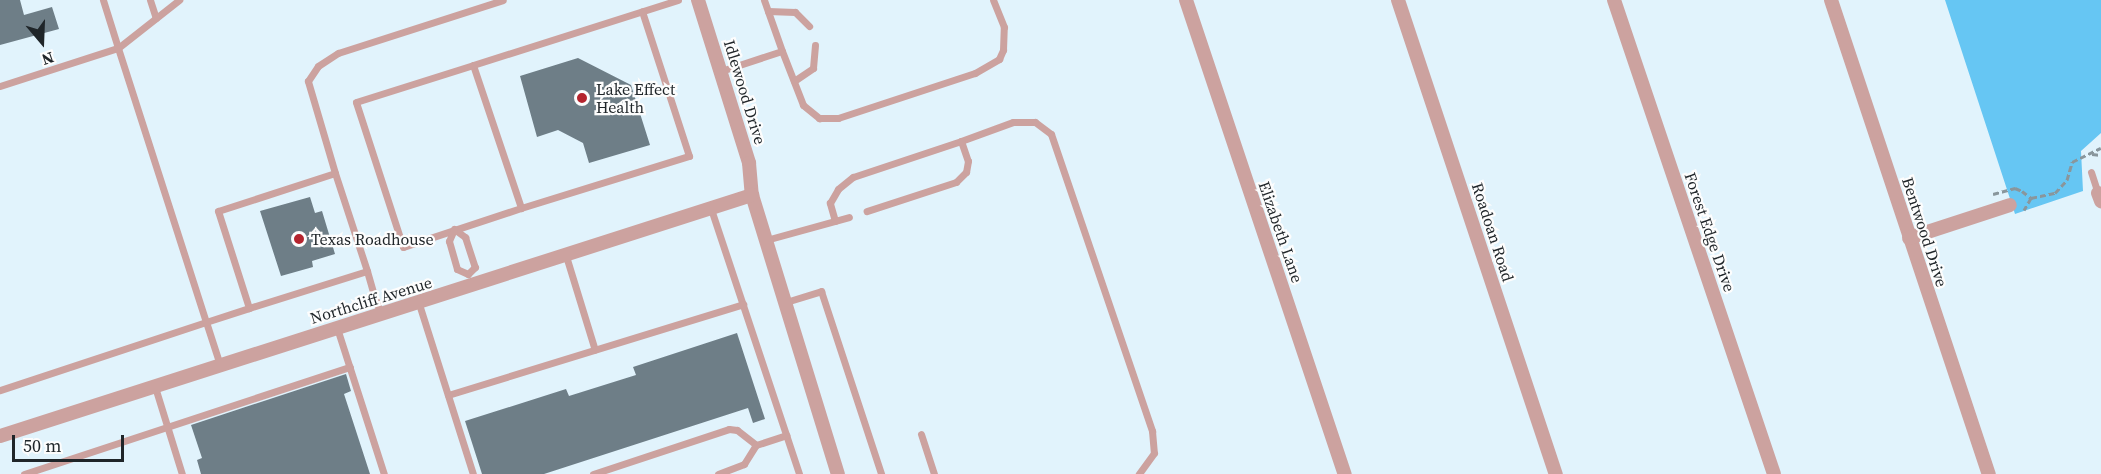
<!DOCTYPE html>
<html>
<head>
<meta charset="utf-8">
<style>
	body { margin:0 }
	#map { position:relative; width:2101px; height:474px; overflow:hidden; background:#e1f3fc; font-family:"Source Serif 4",serif }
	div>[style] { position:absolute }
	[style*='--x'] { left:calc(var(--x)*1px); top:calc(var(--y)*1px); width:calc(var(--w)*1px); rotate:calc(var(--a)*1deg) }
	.forest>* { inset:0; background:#66c6f3 }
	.building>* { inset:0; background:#6e7e87 }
	.path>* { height:3px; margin-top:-1.5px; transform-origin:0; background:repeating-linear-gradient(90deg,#89969c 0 6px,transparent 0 9px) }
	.lane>* { height:7px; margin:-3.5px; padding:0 3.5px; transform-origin:3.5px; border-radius:3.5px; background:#cca29f }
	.street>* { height:14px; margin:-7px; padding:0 7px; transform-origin:7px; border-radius:7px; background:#cca29f }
	.dots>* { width:16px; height:16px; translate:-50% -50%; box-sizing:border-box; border:3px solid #fdfdfd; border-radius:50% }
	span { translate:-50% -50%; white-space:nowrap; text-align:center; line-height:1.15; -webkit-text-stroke:4.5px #fdfdfd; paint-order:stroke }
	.poi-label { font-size:16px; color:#1f2529 }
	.left { translate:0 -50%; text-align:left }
	.street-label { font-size:16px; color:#1f2529 }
	.north { position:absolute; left:12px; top:12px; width:60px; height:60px; -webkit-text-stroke:4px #fdfdfd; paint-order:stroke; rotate:161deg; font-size:16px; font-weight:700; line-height:24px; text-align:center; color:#1f2529 }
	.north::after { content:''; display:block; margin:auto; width:21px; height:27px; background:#1f2529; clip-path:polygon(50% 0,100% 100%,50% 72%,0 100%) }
	.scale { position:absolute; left:12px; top:435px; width:112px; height:27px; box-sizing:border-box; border:3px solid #1f2529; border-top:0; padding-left:8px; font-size:18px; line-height:21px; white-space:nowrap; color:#1f2529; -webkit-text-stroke:4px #fdfdfd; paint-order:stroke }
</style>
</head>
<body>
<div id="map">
	<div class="forest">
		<i style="clip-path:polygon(1945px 0,2101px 0,2101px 133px,2081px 151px,2083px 191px,2015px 214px)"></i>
	</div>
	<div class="building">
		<i style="clip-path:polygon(0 0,20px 0,24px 15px,52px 7px,59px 29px,0 45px)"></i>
		<i style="clip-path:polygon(578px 58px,631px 85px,650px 145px,589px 163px,583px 143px,558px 130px,537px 137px,520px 76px)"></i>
		<i style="clip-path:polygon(310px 197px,315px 213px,322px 211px,335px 254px,312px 261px,313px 267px,281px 276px,260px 211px)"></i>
		<i style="clip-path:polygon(737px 333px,765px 419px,753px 423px,748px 408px,544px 474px,482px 474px,465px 421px,566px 389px,569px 396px,636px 375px,633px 367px)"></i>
		<i style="clip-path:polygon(346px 374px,351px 391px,344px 394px,370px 474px,201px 474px,197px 460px,202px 458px,191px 425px)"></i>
	</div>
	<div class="path">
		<i style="--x:2092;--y:154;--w:9;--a:6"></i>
		<i style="--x:1993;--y:194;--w:23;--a:-15"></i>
		<i style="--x:2015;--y:188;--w:8;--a:23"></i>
		<i style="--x:2022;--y:191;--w:11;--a:38"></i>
		<i style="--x:2031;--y:198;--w:14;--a:120"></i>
		<i style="--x:2031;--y:198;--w:25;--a:-12"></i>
		<i style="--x:2055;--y:193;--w:18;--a:-47"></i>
		<i style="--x:2067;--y:180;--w:19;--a:-74"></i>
		<i style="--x:2072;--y:162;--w:32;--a:-26"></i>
	</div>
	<div class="lane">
		<i style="--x:103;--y:0;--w:50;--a:72.6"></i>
		<i style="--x:118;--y:48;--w:78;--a:-38.2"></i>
		<i style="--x:150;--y:0;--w:19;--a:72"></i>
		<i style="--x:764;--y:0;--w:54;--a:70.6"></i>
		<i style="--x:768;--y:11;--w:27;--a:2"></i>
		<i style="--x:795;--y:12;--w:20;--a:45"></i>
		<i style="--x:473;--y:65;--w:151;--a:71.4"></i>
		<i style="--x:521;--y:208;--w:124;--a:161.7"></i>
		<i style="--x:403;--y:247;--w:152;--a:-108"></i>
		<i style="--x:356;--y:102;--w:123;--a:-17.5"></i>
		<i style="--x:473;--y:65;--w:215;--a:-17.6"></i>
		<i style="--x:721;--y:71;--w:64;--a:-18.2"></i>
		<i style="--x:782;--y:51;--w:58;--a:68.7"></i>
		<i style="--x:803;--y:105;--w:21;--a:39"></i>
		<i style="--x:819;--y:118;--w:19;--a:0"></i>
		<i style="--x:838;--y:118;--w:144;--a:-18.2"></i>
		<i style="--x:975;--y:73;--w:28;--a:-30"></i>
		<i style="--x:999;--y:59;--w:10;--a:-66"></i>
		<i style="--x:1003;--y:50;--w:23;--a:-88"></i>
		<i style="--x:1004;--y:27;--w:29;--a:-112"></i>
		<i style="--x:794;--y:81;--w:23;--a:-34"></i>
		<i style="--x:813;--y:68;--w:23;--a:-85"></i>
		<i style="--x:0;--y:86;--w:124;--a:-17.9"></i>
		<i style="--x:118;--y:48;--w:288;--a:72.2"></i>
		<i style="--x:206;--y:322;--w:217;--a:161.7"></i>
		<i style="--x:961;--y:141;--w:55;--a:-20.1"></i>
		<i style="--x:1013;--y:122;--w:22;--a:0"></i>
		<i style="--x:1035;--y:122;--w:20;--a:37"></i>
		<i style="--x:1051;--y:134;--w:314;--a:71.2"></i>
		<i style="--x:1152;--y:431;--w:22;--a:85"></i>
		<i style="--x:1154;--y:453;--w:26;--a:126"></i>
		<i style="--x:2091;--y:172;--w:22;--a:72"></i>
		<i style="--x:335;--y:173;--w:96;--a:-106.4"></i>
		<i style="--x:308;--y:81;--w:18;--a:-56"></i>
		<i style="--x:318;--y:66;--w:24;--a:-33"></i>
		<i style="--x:338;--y:53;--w:173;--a:-17.8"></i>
		<i style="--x:521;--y:208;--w:176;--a:-17.2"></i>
		<i style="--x:689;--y:156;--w:152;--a:-108"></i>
		<i style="--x:711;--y:209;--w:279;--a:71.6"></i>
		<i style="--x:835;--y:221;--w:19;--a:-106"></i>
		<i style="--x:830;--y:203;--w:16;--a:-60"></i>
		<i style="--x:838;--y:189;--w:19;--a:-39"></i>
		<i style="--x:853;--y:177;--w:114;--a:-18.4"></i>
		<i style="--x:961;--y:141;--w:21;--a:71"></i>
		<i style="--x:968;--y:161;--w:11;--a:100"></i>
		<i style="--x:966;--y:172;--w:14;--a:135"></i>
		<i style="--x:956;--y:182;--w:94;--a:162"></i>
		<i style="--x:454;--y:229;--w:14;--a:36"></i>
		<i style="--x:465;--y:237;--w:32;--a:72"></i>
		<i style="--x:475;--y:267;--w:10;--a:135"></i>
		<i style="--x:468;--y:274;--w:12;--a:-156"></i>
		<i style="--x:457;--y:269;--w:29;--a:-106"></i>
		<i style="--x:449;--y:241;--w:13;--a:-67"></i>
		<i style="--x:766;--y:240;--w:86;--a:-15.5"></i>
		<i style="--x:566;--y:256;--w:98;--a:72.9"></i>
		<i style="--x:367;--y:271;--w:124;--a:162.6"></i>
		<i style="--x:249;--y:308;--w:102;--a:-107.7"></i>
		<i style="--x:218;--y:211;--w:123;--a:-18"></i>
		<i style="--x:335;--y:173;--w:103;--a:71.9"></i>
		<i style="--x:367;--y:271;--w:25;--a:74"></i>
		<i style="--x:374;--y:295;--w:21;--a:71"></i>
		<i style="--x:786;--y:302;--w:37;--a:-17"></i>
		<i style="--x:821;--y:291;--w:193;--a:71.8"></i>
		<i style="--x:419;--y:304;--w:178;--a:72.4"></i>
		<i style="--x:337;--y:328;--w:153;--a:72.2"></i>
		<i style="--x:220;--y:365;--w:45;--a:-108"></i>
		<i style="--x:206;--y:322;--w:45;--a:-18"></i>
		<i style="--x:155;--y:387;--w:91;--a:72.8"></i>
		<i style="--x:448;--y:395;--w:309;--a:-17.1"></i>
		<i style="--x:921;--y:434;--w:42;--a:72"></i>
		<i style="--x:24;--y:474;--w:343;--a:-18.2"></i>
		<i style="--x:593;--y:474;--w:143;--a:-18.3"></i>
		<i style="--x:729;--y:429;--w:8;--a:7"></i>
		<i style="--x:737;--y:430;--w:24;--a:38"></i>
		<i style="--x:718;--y:474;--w:28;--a:-21"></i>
		<i style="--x:744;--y:464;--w:22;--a:-58"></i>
		<i style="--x:756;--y:445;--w:32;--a:-18"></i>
	</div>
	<div class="street">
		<i style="--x:698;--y:0;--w:171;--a:72.6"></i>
		<i style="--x:749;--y:163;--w:32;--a:85"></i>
		<i style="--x:752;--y:195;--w:292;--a:72.9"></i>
		<i style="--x:1186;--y:0;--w:500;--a:71.5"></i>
		<i style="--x:1398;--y:0;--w:500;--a:71.6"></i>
		<i style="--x:1614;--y:0;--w:500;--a:71.35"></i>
		<i style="--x:1831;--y:0;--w:500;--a:71.6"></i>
		<i style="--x:2098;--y:193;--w:9;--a:69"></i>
		<i style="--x:1909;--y:238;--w:106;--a:-18.1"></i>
		<i style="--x:0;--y:436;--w:790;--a:-17.77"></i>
	</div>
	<div class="dots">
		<i style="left:582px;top:98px;background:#b5242e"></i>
		<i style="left:299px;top:239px;background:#b5242e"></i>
	</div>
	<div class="poi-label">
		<span class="left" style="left:596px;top:98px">Lake Effect<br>Health</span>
		<span class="left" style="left:311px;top:239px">Texas Roadhouse</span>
	</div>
	<div class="street-label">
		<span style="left:745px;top:92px;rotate:73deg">Idlewood Drive</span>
		<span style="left:1281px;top:232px;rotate:71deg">Elizabeth Lane</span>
		<span style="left:1493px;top:232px;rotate:72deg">Roadoan Road</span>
		<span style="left:1710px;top:232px;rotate:71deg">Forest Edge Drive</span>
		<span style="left:1925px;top:232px;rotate:72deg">Bentwood Drive</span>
		<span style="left:371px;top:300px;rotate:-17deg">Northcliff Avenue</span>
	</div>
	<div class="north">N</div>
	<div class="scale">50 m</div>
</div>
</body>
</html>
